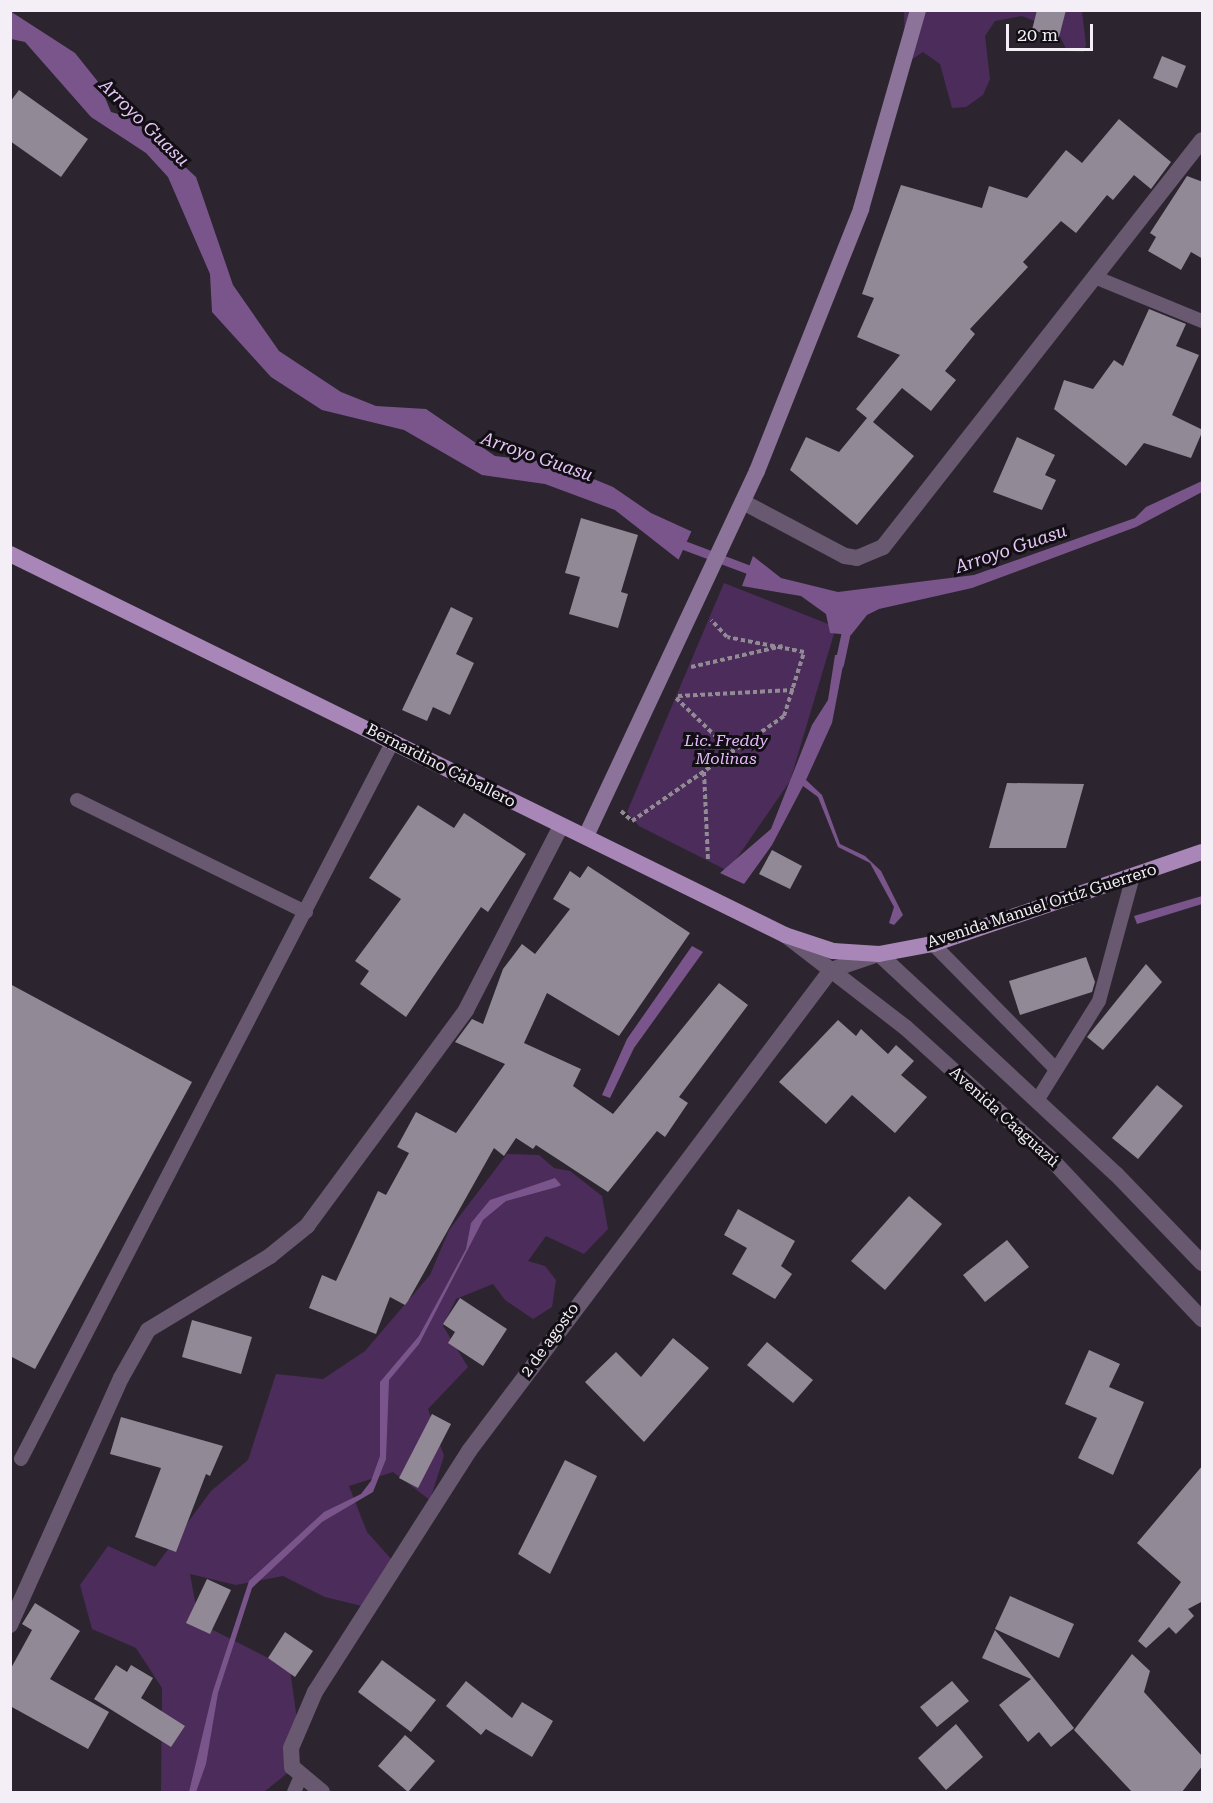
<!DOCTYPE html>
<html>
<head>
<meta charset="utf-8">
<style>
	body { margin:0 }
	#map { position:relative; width:1213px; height:1803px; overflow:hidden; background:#2c252f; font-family:"Roboto Serif",serif }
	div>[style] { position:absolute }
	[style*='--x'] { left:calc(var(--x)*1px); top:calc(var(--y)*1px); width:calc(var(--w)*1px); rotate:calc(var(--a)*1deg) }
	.green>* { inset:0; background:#4c2c5a }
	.water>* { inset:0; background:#7a558b }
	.pier>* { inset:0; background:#2c252f }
	.stream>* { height:9px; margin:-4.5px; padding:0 4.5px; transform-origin:4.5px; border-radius:4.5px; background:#7a558b }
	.building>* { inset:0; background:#918995 }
	.path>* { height:4px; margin-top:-2px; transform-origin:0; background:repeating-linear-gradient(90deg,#918b93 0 4.5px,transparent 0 7.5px) }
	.service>* { height:14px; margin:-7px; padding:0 7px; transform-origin:7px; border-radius:7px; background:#685870 }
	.minor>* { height:16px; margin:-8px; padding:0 8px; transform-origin:8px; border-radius:8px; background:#685870 }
	.tertiary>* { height:16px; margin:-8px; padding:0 8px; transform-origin:8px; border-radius:8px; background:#685870 }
	.secondary>* { height:16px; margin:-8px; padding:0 8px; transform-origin:8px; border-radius:8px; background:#8c7399 }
	.primary>* { height:16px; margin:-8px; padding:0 8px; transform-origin:8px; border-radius:8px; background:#a887b8 }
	span { translate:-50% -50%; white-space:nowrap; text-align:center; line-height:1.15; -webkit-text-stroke:6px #120f14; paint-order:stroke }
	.park-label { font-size:16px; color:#e5bafb; font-style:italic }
	.street-label { font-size:16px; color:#f4eff6 }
	.water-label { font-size:18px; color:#e6c6f6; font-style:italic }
	.frame { position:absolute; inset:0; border:12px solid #f4eff6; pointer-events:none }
	.scale { position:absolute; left:1006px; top:24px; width:87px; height:27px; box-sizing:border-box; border:3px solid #f4eff6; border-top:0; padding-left:8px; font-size:18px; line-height:21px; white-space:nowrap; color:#f4eff6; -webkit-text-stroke:4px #120f14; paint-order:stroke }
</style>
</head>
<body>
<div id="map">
	<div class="green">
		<i style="clip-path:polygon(904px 11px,1082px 11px,1086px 45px,1084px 52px,1067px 51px,1057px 30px,1022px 16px,995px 21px,985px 36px,990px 79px,983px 95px,966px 107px,952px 108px,940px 64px,923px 52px,905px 64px)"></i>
		<i style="clip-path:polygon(724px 583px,836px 627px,790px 781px,728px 871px,639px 826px,627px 812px)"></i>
		<i style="clip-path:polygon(507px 1154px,539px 1155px,554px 1168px,570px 1171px,602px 1196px,608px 1229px,584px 1254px,546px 1236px,528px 1261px,545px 1266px,556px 1280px,552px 1307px,533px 1319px,505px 1300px,493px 1284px,456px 1299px,443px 1326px,468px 1367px,428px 1409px,444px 1456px,430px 1500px,393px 1472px,349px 1486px,367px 1532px,400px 1569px,374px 1609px,325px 1597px,283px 1576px,236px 1585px,190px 1574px,199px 1623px,290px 1669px,297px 1720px,290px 1771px,264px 1792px,161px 1792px,162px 1688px,136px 1648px,92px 1629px,80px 1585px,108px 1546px,155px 1567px,211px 1491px,248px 1460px,276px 1374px,323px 1379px,365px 1351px,430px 1275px,449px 1230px)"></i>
	</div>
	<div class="water">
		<i style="clip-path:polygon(10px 11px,75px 53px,99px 83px,111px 112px,132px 118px,196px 177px,233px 285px,279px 351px,341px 392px,376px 406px,426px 409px,495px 456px,555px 463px,613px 487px,651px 513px,697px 534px,684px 564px,615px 510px,545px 484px,482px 475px,404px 430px,322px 410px,271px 377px,212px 312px,210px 274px,168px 177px,146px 153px,91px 117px,25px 42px,11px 39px)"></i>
		<i style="clip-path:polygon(1202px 481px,1202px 492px,1136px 527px,972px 588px,879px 609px,867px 615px,851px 635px,830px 633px,826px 614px,801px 596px,742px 586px,753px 556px,781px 578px,838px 592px,974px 575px,1135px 518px,1146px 507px)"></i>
		<i style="clip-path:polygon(835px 655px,845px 655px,832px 723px,806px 780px,822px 795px,840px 844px,865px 856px,881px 871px,903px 915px,894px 925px,889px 923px,894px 907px,870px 863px,838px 847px,818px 797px,803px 786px,772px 845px,744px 884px,720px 873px,771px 829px,812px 725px,828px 700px)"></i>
		<i style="clip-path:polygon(1202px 896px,1202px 904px,1137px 924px,1134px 916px)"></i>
		<i style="clip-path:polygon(692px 946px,703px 952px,634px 1048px,610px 1098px,602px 1095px,627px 1039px)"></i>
		<i style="clip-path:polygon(555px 1178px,561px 1185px,557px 1187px,506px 1201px,483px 1220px,419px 1344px,389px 1380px,386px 1459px,373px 1492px,322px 1522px,252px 1588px,218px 1693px,206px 1764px,196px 1792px,189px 1792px,213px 1691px,249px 1581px,324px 1512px,361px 1494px,371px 1481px,380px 1456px,380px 1382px,419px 1336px,466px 1249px,471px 1223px,490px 1200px)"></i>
	</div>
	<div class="pier">
		<i style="clip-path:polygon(693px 528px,700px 535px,683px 567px,677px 563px)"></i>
	</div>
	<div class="stream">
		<i style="--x:681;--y:544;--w:82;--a:20.6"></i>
		<i style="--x:839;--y:664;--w:43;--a:-77.9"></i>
	</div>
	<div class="building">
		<i style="clip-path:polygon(1037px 10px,1066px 10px,1059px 37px,1032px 30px)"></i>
		<i style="clip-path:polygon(1162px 56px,1186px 66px,1177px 88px,1153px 78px)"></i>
		<i style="clip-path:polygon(19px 90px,88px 139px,61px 177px,10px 141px,10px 102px)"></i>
		<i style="clip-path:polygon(1119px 119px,1171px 162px,1151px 189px,1134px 175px,1113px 200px,1107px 195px,1076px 233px,1061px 221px,1023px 262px,1028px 267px,970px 329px,975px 334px,945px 371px,956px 380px,931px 411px,902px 388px,873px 422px,914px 456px,857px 525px,790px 470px,806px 437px,839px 452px,867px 418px,856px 409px,900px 355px,857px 337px,874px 298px,862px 294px,901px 185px,982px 208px,989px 186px,1027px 198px,1066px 150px,1082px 163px)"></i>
		<i style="clip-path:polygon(1187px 176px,1203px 182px,1203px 259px,1191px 252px,1181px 270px,1148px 251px,1156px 237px,1150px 233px)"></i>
		<i style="clip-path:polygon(1149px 309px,1186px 324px,1176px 346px,1199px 355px,1172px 415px,1203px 430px,1191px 458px,1144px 443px,1126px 466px,1054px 409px,1064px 380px,1093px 389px,1114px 360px,1123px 366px)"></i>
		<i style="clip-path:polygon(1017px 437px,1055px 455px,1045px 475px,1056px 480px,1042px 510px,993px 492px)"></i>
		<i style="clip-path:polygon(581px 518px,638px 535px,621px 592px,628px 594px,618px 628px,569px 614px,580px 577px,565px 573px)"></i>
		<i style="clip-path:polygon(451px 607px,473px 618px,456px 654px,474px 663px,450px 715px,433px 707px,427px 721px,402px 710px)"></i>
		<i style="clip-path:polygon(1007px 783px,1084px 784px,1066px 848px,989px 848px)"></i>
		<i style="clip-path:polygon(418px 805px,454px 828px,464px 813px,526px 854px,488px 912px,481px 907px,406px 1017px,360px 984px,369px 971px,355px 961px,401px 899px,369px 878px)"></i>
		<i style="clip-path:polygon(772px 850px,802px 866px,790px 889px,759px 874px)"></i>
		<i style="clip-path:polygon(588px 866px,690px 933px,619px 1036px,547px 993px,524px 1043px,581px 1069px,573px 1086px,613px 1114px,719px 983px,748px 1005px,679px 1097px,688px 1103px,665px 1137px,657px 1131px,608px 1192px,536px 1145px,533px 1149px,516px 1138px,504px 1156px,494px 1148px,408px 1301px,405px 1305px,390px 1297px,376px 1334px,309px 1308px,322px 1275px,336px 1281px,378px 1191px,386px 1195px,409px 1153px,397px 1147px,416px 1112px,456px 1133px,505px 1064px,455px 1042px,472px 1019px,483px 1024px,503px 969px,522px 944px,535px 954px,570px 909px,553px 899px,570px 871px,580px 878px)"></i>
		<i style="clip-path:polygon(1086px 957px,1095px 982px,1092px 992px,1020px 1015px,1009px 981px)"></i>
		<i style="clip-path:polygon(1146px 964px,1162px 982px,1103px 1050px,1087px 1037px)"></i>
		<i style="clip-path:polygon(10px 984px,192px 1082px,35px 1369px,10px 1356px)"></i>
		<i style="clip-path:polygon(838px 1020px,856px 1036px,861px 1029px,888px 1054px,896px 1045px,914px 1061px,901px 1075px,927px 1097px,895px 1133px,852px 1095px,826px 1124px,779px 1082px)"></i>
		<i style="clip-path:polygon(1157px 1085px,1183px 1106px,1138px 1159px,1112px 1138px)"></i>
		<i style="clip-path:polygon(909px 1196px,942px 1224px,885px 1290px,851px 1261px)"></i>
		<i style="clip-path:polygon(738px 1209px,795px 1241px,781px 1266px,792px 1274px,775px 1299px,732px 1274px,747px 1248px,724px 1235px)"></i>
		<i style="clip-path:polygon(1007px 1240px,1029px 1267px,985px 1302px,963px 1275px)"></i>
		<i style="clip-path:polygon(460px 1298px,507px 1329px,483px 1366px,448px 1343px,455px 1332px,443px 1324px)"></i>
		<i style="clip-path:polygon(192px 1320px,252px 1337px,241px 1374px,182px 1357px)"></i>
		<i style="clip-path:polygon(673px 1338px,709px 1368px,644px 1442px,585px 1382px,616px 1352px,641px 1377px)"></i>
		<i style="clip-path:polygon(767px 1342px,813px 1380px,793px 1403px,747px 1365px)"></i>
		<i style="clip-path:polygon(1089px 1350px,1120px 1364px,1109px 1387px,1144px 1402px,1113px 1475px,1078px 1458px,1097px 1418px,1065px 1404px)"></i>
		<i style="clip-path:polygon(432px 1414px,451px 1424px,418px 1488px,399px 1478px)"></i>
		<i style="clip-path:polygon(121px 1417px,223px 1446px,210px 1476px,206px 1474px,176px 1552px,135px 1537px,161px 1468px,110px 1454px)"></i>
		<i style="clip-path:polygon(565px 1460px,597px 1476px,550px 1574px,518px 1554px)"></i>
		<i style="clip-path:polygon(1203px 1465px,1203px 1601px,1188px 1609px,1194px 1616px,1176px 1634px,1169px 1627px,1146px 1648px,1138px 1641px,1181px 1582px,1137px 1543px)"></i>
		<i style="clip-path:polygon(207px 1579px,231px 1590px,210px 1634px,186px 1623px)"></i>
		<i style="clip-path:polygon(1010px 1596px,1074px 1624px,1059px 1658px,995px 1629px)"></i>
		<i style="clip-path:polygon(35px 1603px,80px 1631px,50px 1679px,109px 1712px,88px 1749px,10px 1706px,10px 1670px,32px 1630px,22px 1624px)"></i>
		<i style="clip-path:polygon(995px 1630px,1074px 1728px,1051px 1747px,1039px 1732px,1028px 1742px,999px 1705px,1031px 1679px,982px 1658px)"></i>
		<i style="clip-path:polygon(285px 1632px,313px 1651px,295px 1677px,268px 1658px)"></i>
		<i style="clip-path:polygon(1132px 1654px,1150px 1671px,1144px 1692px,1203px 1757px,1203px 1765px,1182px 1792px,1132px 1792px,1074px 1730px)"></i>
		<i style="clip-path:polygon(382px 1660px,436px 1700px,411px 1732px,358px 1692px)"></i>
		<i style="clip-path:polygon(116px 1665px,127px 1672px,131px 1665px,153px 1678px,141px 1698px,185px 1726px,171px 1747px,94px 1699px)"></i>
		<i style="clip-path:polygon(466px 1681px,512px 1718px,522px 1702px,553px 1721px,532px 1757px,486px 1729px,481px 1735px,446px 1706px)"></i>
		<i style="clip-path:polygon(952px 1681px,969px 1701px,937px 1727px,920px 1707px)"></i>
		<i style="clip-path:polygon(956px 1724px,983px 1757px,946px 1790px,918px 1758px)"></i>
		<i style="clip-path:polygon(405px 1735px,435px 1761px,408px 1792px,378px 1766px)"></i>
	</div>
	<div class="path">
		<i style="--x:691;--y:667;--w:94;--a:-12.9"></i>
		<i style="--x:678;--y:696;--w:116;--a:-3"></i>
		<i style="--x:676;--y:698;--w:78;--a:44"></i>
		<i style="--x:704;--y:772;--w:89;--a:87.4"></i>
		<i style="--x:621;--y:811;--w:15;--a:42"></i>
		<i style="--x:632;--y:821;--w:185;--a:-34.6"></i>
		<i style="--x:784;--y:716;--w:67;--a:-72.6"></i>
		<i style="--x:804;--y:652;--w:78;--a:-169"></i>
		<i style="--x:727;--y:637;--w:23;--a:-133"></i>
	</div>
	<div class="service">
		<i style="--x:1097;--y:278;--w:113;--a:22.3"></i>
		<i style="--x:77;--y:800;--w:255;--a:26.1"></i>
		<i style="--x:933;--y:944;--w:175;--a:45.5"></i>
		<i style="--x:1038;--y:1099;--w:115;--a:-58.1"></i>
		<i style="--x:1099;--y:1001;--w:130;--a:-74.8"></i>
		<i style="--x:21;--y:1459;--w:809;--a:-62.61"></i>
		<i style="--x:294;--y:1792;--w:17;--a:-66"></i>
	</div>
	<div class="minor">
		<i style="--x:743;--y:502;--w:115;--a:27.9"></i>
		<i style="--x:845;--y:556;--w:12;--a:9"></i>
		<i style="--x:857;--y:558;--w:28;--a:-23"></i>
		<i style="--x:883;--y:547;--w:517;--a:-51.91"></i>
		<i style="--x:10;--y:1625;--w:271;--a:-65.8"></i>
		<i style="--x:121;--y:1378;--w:55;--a:-60.6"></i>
		<i style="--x:148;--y:1330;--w:143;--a:-31.2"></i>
		<i style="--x:270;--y:1256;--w:48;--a:-39"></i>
		<i style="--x:307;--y:1226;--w:268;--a:-53.6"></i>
		<i style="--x:466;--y:1010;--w:207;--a:-62.7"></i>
		<i style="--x:322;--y:1792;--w:39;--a:-140"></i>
		<i style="--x:292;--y:1767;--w:19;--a:-93"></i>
		<i style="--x:291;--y:1748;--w:61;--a:-66.8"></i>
		<i style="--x:315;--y:1692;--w:286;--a:-57.4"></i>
		<i style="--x:469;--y:1451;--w:602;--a:-53.03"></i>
		<i style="--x:831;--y:970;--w:50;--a:-18.8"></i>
	</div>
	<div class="tertiary">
		<i style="--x:788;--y:937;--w:148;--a:37.6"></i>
		<i style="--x:905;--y:1027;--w:198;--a:42.1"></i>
		<i style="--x:1052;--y:1160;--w:219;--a:46.7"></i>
		<i style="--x:879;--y:954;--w:323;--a:42.9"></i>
		<i style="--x:1116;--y:1174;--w:124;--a:46"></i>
	</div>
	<div class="secondary">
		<i style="--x:586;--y:836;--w:403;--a:-64.9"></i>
		<i style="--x:757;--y:471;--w:282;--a:-68.3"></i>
		<i style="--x:861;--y:209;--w:207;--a:-74"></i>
	</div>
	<div class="primary">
		<i style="--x:10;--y:554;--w:864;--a:26.18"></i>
		<i style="--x:785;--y:935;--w:51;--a:18.4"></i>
		<i style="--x:833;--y:951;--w:46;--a:3.7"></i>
		<i style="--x:879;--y:954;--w:55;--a:-10.5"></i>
		<i style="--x:933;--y:944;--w:284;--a:-18.9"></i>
	</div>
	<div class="park-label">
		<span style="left:726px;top:750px">Lic. Freddy<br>Molinas</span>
	</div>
	<div class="street-label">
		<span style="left:441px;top:766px;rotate:27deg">Bernardino Caballero</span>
		<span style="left:1042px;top:906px;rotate:-18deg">Avenida Manuel Ortíz Guerrero</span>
		<span style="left:1004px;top:1117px;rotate:42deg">Avenida Caaguazú</span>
		<span style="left:550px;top:1340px;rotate:-54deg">2 de agosto</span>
	</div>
	<div class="water-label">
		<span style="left:144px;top:123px;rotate:44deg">Arroyo Guasu</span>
		<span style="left:537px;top:457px;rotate:19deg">Arroyo Guasu</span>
		<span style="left:1011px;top:549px;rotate:-19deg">Arroyo Guasu</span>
	</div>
	<div class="frame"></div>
	<div class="scale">20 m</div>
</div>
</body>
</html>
